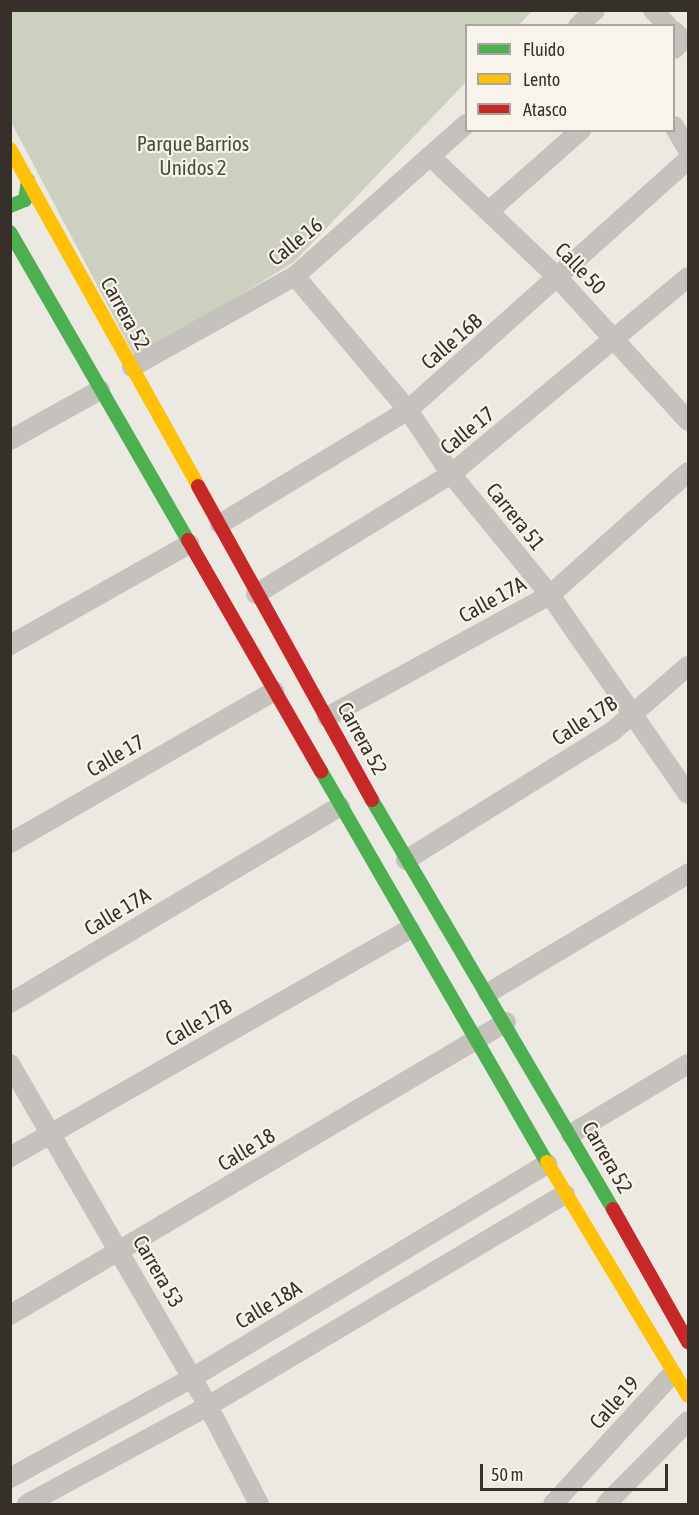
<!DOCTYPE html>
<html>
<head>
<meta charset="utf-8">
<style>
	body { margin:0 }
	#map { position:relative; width:699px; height:1515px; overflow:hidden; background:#ece9e3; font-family:"Asap Condensed",sans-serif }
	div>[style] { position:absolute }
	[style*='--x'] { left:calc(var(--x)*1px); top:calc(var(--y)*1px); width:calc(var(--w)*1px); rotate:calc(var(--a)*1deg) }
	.green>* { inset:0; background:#ccd1bf }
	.street>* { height:20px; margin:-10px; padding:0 10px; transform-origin:10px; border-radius:10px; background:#c5c1bc }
	.fast>* { height:14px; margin:-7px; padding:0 7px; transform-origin:7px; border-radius:7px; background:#4caf50 }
	.slow>* { height:14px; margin:-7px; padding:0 7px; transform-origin:7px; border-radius:7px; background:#ffc107 }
	.jam>* { height:14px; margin:-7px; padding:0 7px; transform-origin:7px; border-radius:7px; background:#c62828 }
	span { translate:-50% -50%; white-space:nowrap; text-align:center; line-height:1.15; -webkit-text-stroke:4.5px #f8f3eb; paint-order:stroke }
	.park-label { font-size:21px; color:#435231 }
	.street-label { font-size:21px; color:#362f2a }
	.frame { position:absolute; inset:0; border:12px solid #362f2a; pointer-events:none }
	.legend { position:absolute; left:465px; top:24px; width:210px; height:108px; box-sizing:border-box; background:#f8f3eb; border:2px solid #aaa59e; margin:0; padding:8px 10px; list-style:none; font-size:18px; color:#362f2a }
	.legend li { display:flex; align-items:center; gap:12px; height:30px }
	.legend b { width:30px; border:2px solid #aaa59e }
	.scale { position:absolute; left:480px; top:1464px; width:188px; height:27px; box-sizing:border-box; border:3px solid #362f2a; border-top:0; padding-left:8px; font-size:18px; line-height:21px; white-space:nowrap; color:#362f2a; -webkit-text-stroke:4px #f8f3eb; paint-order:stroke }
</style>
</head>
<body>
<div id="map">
	<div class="green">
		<i style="clip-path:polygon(10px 11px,532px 11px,519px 25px,466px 26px,466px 82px,294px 262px,136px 359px,11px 122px)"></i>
	</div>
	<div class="street">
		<i style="--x:653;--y:10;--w:22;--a:47"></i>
		<i style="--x:578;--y:26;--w:23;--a:-43"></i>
		<i style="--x:674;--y:31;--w:13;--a:45"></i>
		<i style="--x:683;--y:40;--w:13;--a:135"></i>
		<i style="--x:674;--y:126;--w:28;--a:60"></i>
		<i style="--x:430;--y:156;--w:177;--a:43.6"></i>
		<i style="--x:558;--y:278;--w:193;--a:47.7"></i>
		<i style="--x:489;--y:211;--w:123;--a:-41.4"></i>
		<i style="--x:295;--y:276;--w:175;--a:49.9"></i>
		<i style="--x:408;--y:410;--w:77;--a:56.1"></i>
		<i style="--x:451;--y:474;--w:156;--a:50.7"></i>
		<i style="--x:550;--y:595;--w:242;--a:55.3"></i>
		<i style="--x:132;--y:367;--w:187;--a:-29.2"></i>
		<i style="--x:295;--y:276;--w:229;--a:-41.6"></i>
		<i style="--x:10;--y:440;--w:103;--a:-29.1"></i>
		<i style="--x:220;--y:524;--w:220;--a:-31.2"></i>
		<i style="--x:408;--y:410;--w:375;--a:-41.8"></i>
		<i style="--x:256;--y:594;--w:229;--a:-31.6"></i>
		<i style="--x:451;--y:474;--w:308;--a:-39.7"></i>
		<i style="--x:10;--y:645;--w:206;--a:-29.4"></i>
		<i style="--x:327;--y:717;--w:254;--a:-28.7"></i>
		<i style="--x:550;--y:595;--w:185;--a:-41.7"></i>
		<i style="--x:10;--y:843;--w:305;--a:-29.9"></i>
		<i style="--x:406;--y:860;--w:244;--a:-31.9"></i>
		<i style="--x:613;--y:731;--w:99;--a:-40.9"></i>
		<i style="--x:488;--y:993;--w:233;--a:-30.8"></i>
		<i style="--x:10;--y:1003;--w:384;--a:-30.8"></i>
		<i style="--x:10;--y:1064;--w:395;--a:59.9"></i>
		<i style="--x:208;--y:1406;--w:110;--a:62.5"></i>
		<i style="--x:571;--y:1134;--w:136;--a:-30.9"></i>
		<i style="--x:10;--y:1157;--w:460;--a:-29.7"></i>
		<i style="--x:10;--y:1315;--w:576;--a:-30.57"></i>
		<i style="--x:10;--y:1478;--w:208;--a:-28.8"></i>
		<i style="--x:192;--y:1378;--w:415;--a:-31.1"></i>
		<i style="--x:27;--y:1504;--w:206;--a:-28.4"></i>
		<i style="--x:208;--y:1406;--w:415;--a:-30.7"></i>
		<i style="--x:553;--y:1504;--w:176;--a:-47.5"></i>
		<i style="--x:606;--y:1504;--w:117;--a:-45.3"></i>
	</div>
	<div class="fast">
		<i style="--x:10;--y:206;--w:16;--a:-22"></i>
		<i style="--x:25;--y:200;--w:20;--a:-81"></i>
		<i style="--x:10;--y:232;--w:356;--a:60"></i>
		<i style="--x:321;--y:771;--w:452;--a:60"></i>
		<i style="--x:372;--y:800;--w:475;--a:59.5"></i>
	</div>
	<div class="slow">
		<i style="--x:10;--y:149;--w:386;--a:60.8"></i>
		<i style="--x:547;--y:1162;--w:273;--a:58.9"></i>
	</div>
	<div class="jam">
		<i style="--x:198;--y:486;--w:359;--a:61"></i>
		<i style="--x:188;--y:540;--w:267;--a:60.1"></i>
		<i style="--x:613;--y:1209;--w:153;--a:60.6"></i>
	</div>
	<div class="park-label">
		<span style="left:193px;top:155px">Parque Barrios<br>Unidos 2</span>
	</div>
	<div class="street-label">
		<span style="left:295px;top:241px;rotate:-39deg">Calle 16</span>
		<span style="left:581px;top:268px;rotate:46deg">Calle 50</span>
		<span style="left:126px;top:313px;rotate:61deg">Carrera 52</span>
		<span style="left:451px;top:341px;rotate:-41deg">Calle 16B</span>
		<span style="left:467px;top:430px;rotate:-39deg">Calle 17</span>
		<span style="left:516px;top:516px;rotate:51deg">Carrera 51</span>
		<span style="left:492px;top:599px;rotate:-29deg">Calle 17A</span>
		<span style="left:584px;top:720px;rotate:-33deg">Calle 17B</span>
		<span style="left:363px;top:738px;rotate:61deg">Carrera 52</span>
		<span style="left:115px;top:755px;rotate:-30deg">Calle 17</span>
		<span style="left:117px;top:911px;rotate:-31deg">Calle 17A</span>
		<span style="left:198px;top:1022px;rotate:-30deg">Calle 17B</span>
		<span style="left:246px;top:1149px;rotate:-31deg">Calle 18</span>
		<span style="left:608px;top:1157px;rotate:60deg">Carrera 52</span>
		<span style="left:159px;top:1271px;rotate:60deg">Carrera 53</span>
		<span style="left:268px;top:1304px;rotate:-31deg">Calle 18A</span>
		<span style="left:614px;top:1402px;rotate:-48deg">Calle 19</span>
	</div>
	<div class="frame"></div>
	<ul class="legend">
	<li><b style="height:8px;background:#4caf50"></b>Fluido</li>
	<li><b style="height:8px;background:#ffc107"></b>Lento</li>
	<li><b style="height:8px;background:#c62828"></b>Atasco</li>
	</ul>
	<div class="scale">50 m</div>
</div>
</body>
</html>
